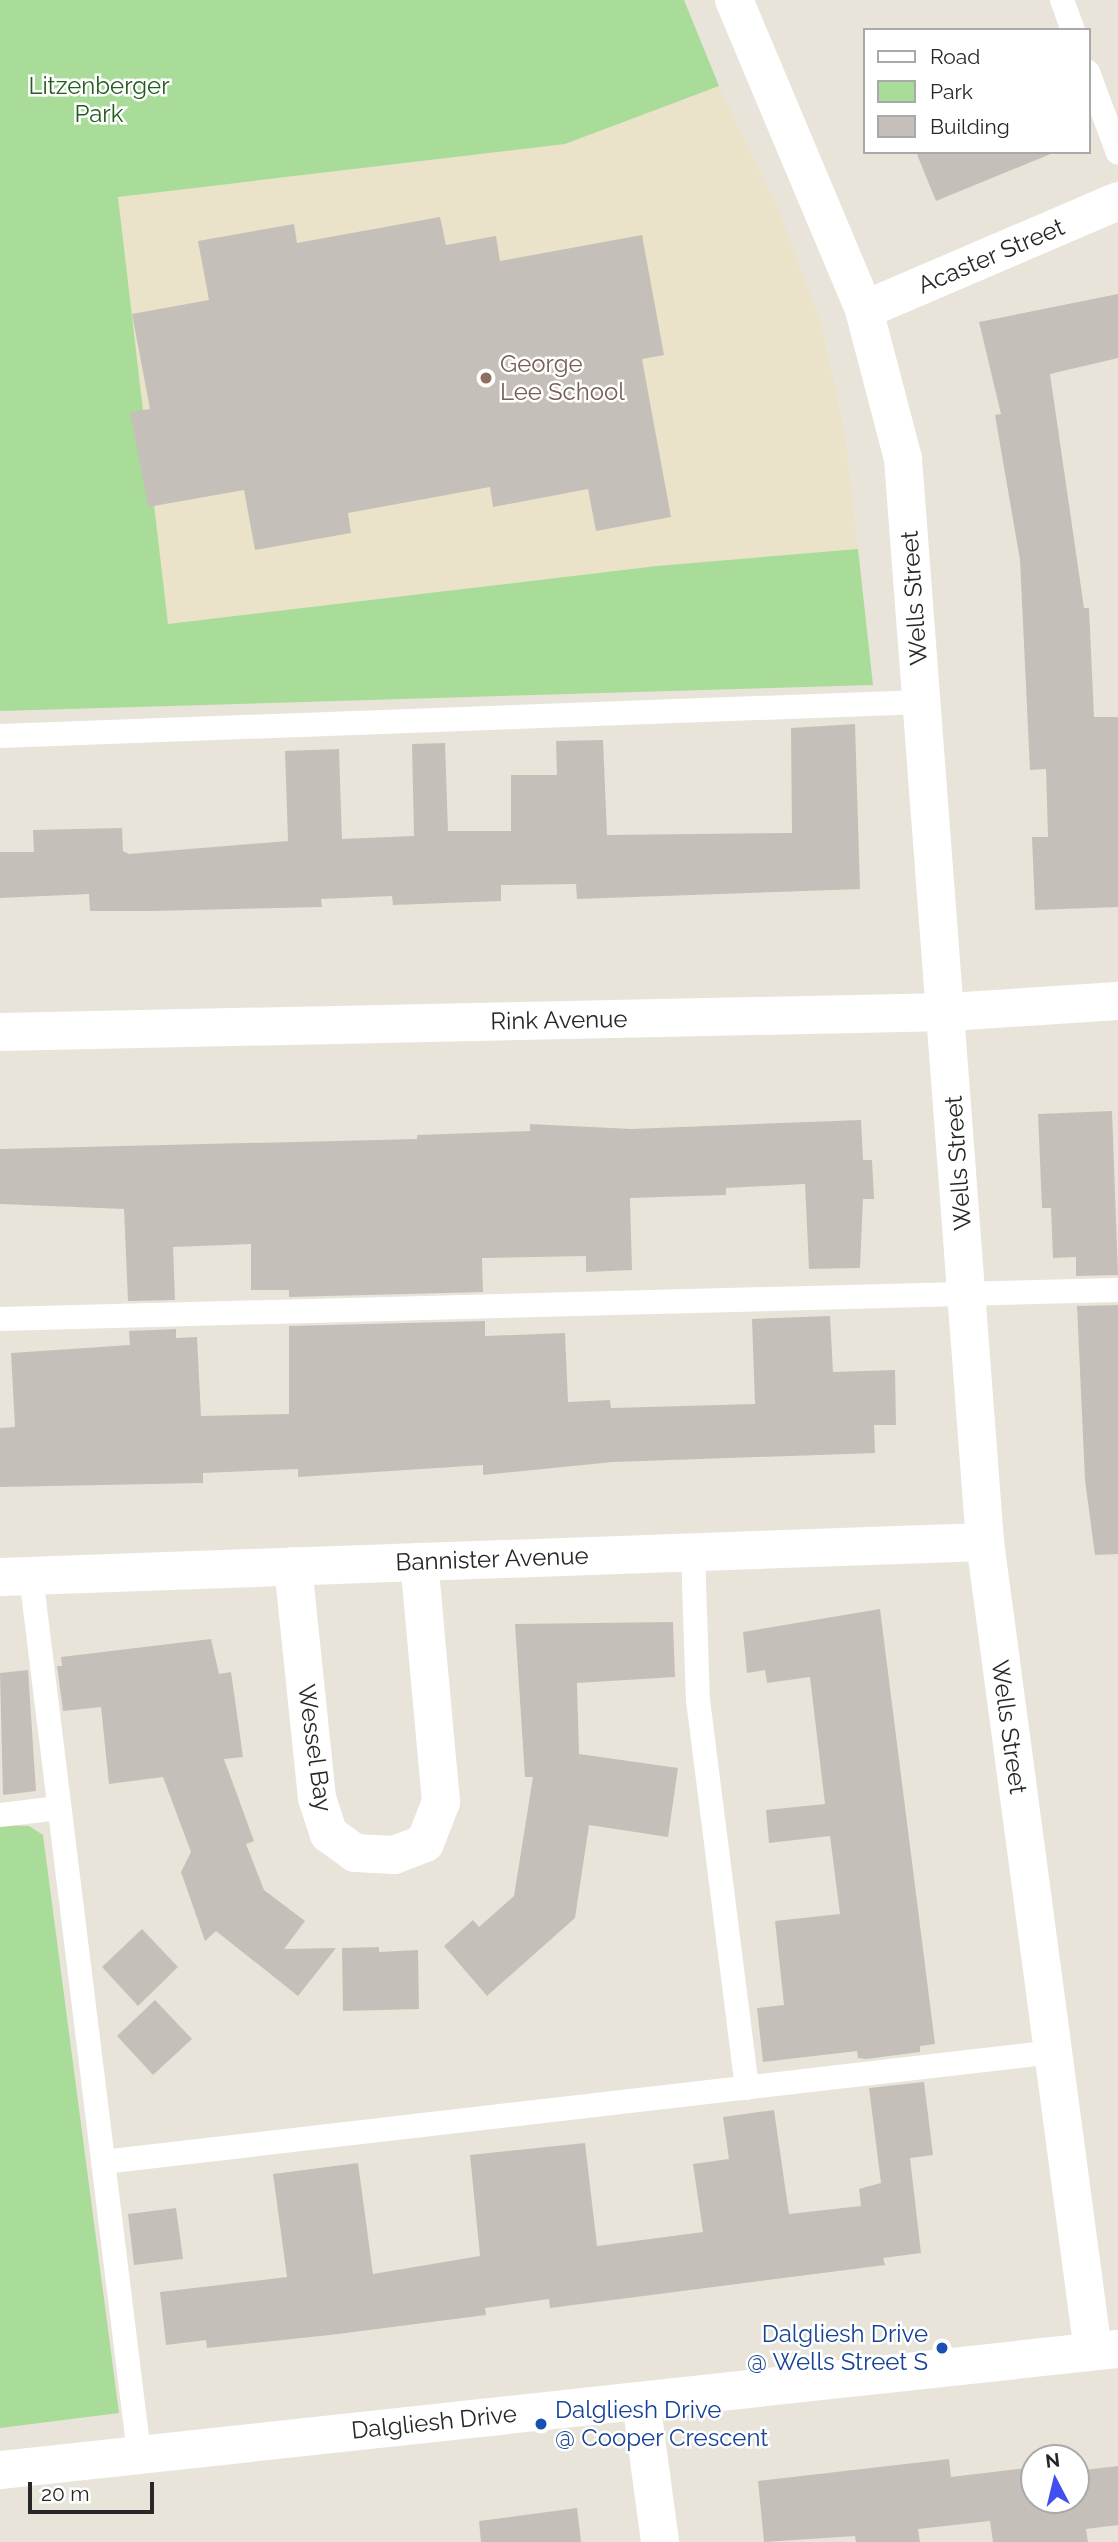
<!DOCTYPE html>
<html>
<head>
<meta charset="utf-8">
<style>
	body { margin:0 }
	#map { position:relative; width:1118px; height:2542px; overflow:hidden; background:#e9e4d9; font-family:Raleway,sans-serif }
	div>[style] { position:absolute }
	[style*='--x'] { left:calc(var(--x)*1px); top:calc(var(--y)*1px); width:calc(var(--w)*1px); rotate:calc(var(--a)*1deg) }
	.education>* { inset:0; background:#eae3c9 }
	.green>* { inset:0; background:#a8dc98 }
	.building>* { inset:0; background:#c4c0b9 }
	.service>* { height:24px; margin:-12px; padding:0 12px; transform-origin:12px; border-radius:12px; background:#fff }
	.minor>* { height:38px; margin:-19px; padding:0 19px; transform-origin:19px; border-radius:19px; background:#fff }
	.tertiary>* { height:38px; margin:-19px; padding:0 19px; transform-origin:19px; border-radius:19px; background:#fff }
	.dots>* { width:19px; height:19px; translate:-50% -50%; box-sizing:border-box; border:4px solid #fff; border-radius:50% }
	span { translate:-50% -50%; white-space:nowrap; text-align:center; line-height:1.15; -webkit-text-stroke:5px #fff; paint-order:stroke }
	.park-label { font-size:24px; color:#235d1d }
	.street-label { font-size:24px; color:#272727 }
	.education-label { font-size:24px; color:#785e54 }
	.left { translate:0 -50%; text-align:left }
	.transit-label { font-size:24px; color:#164399 }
	.right { translate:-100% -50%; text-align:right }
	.legend { position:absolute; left:863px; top:28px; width:228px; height:126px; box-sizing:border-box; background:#fff; border:2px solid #a9a9a9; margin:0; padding:9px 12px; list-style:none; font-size:21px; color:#272727 }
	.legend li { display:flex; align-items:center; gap:14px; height:35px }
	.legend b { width:35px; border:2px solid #a9a9a9 }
	.north { position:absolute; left:1020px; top:2444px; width:70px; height:70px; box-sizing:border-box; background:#fff; border:2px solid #a9a9a9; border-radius:50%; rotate:353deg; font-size:19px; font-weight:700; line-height:28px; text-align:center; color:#272727 }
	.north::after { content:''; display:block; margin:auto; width:24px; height:32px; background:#424eed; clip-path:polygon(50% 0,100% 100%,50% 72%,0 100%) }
	.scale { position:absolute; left:28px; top:2482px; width:126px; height:32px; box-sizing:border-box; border:4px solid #272727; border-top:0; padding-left:9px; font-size:21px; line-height:24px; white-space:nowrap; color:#272727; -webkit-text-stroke:5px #fff; paint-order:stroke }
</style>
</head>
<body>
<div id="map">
	<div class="education">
		<i style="clip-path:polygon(719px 86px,778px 208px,821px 323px,845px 434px,858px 549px,657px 566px,168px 624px,118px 197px,565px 144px)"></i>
	</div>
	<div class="green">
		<i style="clip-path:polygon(0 0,684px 0,719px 86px,565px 144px,118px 197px,168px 624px,657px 566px,858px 549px,873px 685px,0 711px)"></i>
		<i style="clip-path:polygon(0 1825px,29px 1826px,43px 1835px,119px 2413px,0 2428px)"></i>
	</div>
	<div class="building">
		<i style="clip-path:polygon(916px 152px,1053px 152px,1053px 153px,936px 201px)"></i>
		<i style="clip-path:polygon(440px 217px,446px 245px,496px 236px,500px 261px,642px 235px,664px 355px,642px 359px,671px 517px,596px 531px,588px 489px,493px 507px,490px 487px,348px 513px,351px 533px,255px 550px,244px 490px,148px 507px,130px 412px,150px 409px,132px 314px,209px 300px,198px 241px,294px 224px,297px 243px)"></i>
		<i style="clip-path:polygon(1118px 294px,1118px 358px,1050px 374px,1084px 608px,1089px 608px,1094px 717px,1118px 717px,1118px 907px,1035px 910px,1032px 837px,1048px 837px,1046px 769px,1030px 770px,1020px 560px,995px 415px,1001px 414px,979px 322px)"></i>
		<i style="clip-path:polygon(855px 724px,860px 889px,577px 899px,576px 884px,501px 885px,501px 901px,393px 905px,392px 896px,321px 899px,322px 907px,151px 911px,90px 911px,89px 894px,0 898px,0 852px,34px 852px,33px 830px,122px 828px,123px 851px,129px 854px,288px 841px,285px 751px,339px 749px,342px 839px,414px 836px,412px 744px,445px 743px,448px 831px,511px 831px,511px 775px,557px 775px,556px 741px,603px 740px,607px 835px,792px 833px,791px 728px)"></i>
		<i style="clip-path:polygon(1112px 1111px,1118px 1275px,1076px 1276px,1076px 1257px,1053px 1258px,1051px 1208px,1042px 1208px,1038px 1114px)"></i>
		<i style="clip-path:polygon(861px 1120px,863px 1160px,872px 1160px,874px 1199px,863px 1199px,860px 1268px,809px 1269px,805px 1184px,726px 1188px,726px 1195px,630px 1198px,632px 1270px,586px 1272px,586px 1256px,482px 1258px,483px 1292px,289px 1297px,289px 1290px,251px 1290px,251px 1244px,173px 1247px,175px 1300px,128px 1301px,124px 1209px,0 1204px,0 1149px,417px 1139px,417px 1135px,530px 1131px,530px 1124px,631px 1129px)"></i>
		<i style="clip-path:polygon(1118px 1305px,1118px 1554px,1095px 1555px,1085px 1480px,1077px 1306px)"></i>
		<i style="clip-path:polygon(830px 1316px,833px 1372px,895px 1370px,896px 1425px,874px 1425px,875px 1453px,613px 1462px,483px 1475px,483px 1465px,298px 1477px,298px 1469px,203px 1473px,203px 1483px,0 1487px,0 1428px,15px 1427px,11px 1353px,130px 1345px,129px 1331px,176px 1329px,176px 1338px,197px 1337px,201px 1416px,289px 1414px,289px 1326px,485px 1321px,485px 1336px,565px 1333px,568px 1402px,610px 1400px,611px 1408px,755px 1404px,752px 1319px)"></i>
		<i style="clip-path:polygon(880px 1609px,935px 2044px,920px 2046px,920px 2052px,866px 2059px,858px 2058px,857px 2051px,763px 2062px,757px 2008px,784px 2005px,775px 1921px,840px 1914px,830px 1836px,769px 1843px,766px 1810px,825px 1804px,810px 1677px,767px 1683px,765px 1670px,747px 1673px,743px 1632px)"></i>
		<i style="clip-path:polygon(673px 1622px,675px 1677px,577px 1683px,579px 1754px,678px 1768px,668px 1837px,589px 1825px,575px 1918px,487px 1996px,444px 1946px,473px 1920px,479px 1927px,514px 1896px,533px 1777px,525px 1777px,515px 1624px)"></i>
		<i style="clip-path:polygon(211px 1639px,219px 1674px,231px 1672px,243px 1757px,224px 1759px,254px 1841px,246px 1844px,264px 1890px,305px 1921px,284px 1949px,336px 1948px,298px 1996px,216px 1931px,205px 1941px,181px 1872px,191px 1852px,163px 1777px,109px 1784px,101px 1707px,63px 1711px,57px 1666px,62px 1666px,61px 1657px)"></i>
		<i style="clip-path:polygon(28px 1670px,36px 1791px,3px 1795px,0 1673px)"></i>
		<i style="clip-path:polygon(142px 1929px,178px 1967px,138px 2006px,102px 1967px)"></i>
		<i style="clip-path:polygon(379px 1947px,379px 1952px,418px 1950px,419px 2009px,343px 2011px,342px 1948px)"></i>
		<i style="clip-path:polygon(155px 2000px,192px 2039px,153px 2075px,117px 2036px)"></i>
		<i style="clip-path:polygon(924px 2082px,933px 2155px,910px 2158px,921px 2253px,883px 2258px,885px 2265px,550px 2308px,549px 2299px,485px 2308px,486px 2315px,330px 2335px,207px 2348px,206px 2340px,166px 2345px,160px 2292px,287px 2277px,273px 2174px,358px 2163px,373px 2274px,480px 2256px,470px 2155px,585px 2143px,597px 2246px,703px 2232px,693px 2164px,729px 2159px,723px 2117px,774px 2110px,789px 2214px,861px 2206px,859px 2189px,881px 2183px,869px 2088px)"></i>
		<i style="clip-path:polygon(176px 2208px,183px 2259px,134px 2265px,128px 2214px)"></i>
		<i style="clip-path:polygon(949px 2459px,951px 2477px,1034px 2467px,1034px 2500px,1076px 2500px,1076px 2471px,1118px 2466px,1118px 2525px,1086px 2529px,1088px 2542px,993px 2542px,990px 2521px,918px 2529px,920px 2542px,856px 2542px,855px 2536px,764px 2542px,758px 2481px)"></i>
		<i style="clip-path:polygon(577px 2508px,581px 2542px,481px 2542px,479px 2521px)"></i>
	</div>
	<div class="service">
		<i style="--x:1062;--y:0;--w:32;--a:70"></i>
		<i style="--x:1088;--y:72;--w:86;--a:69.7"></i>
		<i style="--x:0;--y:736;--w:923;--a:-2.11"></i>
		<i style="--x:0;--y:1319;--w:1118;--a:-1.49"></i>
		<i style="--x:693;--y:1552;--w:148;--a:88.1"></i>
		<i style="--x:698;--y:1700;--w:391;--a:82.8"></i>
		<i style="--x:31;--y:1576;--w:884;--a:82.98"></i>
		<i style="--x:0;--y:1815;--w:59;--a:-6.8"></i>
		<i style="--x:103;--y:2162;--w:956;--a:-6.6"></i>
	</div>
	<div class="minor">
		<i style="--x:734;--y:0;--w:336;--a:67.2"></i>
		<i style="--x:864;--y:310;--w:154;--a:75.3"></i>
		<i style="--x:903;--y:459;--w:1086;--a:85.67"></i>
		<i style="--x:985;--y:1542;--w:816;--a:82.4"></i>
		<i style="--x:864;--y:310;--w:276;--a:-23.2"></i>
		<i style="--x:293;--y:1566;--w:233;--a:84.1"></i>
		<i style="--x:317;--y:1798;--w:38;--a:72"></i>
		<i style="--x:329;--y:1834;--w:32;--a:36"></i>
		<i style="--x:355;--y:1853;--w:39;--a:3"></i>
		<i style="--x:394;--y:1855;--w:33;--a:-21"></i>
		<i style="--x:425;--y:1843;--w:44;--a:-68.7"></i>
		<i style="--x:441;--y:1802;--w:241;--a:-95.2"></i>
		<i style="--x:0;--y:1577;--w:986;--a:-2.04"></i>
		<i style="--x:641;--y:2401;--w:142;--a:82.3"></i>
		<i style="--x:0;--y:2470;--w:1125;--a:-6.18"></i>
	</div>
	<div class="tertiary">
		<i style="--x:0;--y:1032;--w:948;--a:-1.21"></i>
		<i style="--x:948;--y:1012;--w:170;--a:-3.7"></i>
	</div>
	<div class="dots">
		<i style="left:486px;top:378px;background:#8d6e63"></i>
		<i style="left:942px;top:2348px;background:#1a4fb4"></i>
		<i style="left:541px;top:2424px;background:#1a4fb4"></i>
	</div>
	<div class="park-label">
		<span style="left:99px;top:100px">Litzenberger<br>Park</span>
	</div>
	<div class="street-label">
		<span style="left:991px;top:256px;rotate:-23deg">Acaster Street</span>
		<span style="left:914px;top:598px;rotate:-94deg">Wells Street</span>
		<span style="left:559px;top:1020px;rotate:-1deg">Rink Avenue</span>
		<span style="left:958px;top:1163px;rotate:-94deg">Wells Street</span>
		<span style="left:492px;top:1559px;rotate:-2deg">Bannister Avenue</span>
		<span style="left:1009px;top:1727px;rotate:82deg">Wells Street</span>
		<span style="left:315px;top:1748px;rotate:82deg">Wessel Bay</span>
		<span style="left:434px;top:2422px;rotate:-6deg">Dalgliesh Drive</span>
	</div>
	<div class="education-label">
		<span class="left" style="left:500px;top:378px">George<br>Lee School</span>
	</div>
	<div class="transit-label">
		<span class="right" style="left:928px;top:2348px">Dalgliesh Drive<br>@ Wells Street S</span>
		<span class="left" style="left:555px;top:2424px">Dalgliesh Drive<br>@ Cooper Crescent</span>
	</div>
	<ul class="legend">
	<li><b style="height:9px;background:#fff"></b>Road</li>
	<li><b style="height:19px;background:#a8dc98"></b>Park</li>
	<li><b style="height:19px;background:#c4c0b9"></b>Building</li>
	</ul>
	<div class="north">N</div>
	<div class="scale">20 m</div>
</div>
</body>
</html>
